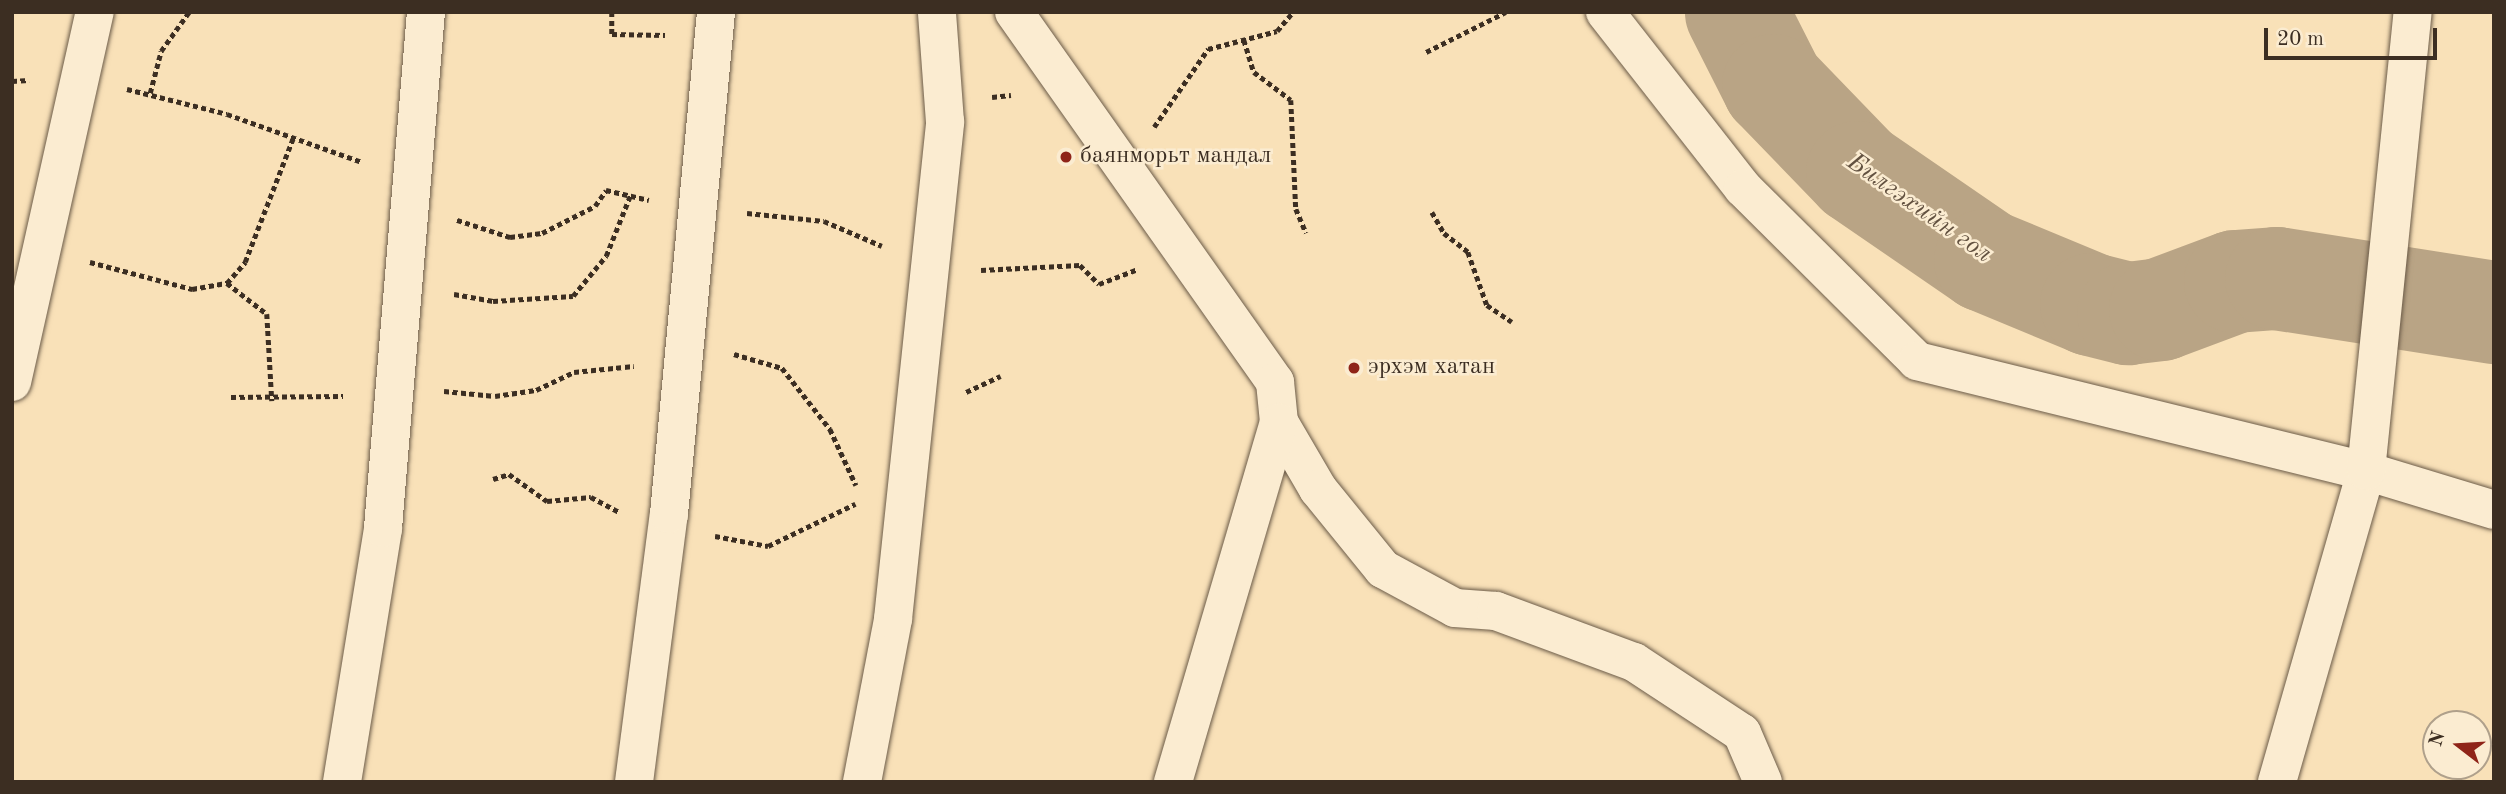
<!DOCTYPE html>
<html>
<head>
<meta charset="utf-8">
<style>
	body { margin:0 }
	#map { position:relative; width:2506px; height:794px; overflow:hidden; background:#f9e1b8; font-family:"Old Standard TT",serif }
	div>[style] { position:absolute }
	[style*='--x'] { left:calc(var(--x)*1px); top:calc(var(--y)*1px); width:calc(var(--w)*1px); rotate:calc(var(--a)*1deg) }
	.river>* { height:103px; margin:-51.5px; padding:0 51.5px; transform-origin:51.5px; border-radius:51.5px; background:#b9a485 }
	.path>* { height:4.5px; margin-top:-2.25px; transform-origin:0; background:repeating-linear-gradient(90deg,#3c2e22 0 5px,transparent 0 8.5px) }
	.roads { filter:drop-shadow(0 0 2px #6b5b48) drop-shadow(0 0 2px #6b5b48) }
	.minor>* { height:38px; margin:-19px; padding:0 19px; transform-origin:19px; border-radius:19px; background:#fbecd1 }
	.dots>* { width:19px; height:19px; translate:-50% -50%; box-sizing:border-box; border:4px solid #fbecd1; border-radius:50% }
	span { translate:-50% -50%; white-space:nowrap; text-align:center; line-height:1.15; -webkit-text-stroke:5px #fbecd1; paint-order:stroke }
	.poi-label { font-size:24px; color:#3c2e22 }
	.left { translate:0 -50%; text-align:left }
	.water-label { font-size:26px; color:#625140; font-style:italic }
	.frame { position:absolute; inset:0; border:14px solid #3c2e22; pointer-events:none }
	.north { position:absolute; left:2422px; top:710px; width:70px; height:70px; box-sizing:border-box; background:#fbecd1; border:2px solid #afa08b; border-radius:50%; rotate:287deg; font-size:19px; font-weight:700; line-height:28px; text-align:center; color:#3c2e22 }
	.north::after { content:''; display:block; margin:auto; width:24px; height:32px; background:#8f2418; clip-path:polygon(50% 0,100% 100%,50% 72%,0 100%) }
	.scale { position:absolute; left:2264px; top:28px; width:173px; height:32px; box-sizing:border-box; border:4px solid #3c2e22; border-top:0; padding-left:9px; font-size:21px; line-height:24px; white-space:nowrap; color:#3c2e22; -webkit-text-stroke:5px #fbecd1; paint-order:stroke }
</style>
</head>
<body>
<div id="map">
	<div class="river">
		<i style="--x:1736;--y:12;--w:82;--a:63.1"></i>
		<i style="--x:1773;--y:85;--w:121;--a:46"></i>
		<i style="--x:1857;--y:172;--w:155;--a:34.5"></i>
		<i style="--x:1985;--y:260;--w:115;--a:22.5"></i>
		<i style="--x:2091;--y:304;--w:38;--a:14"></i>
		<i style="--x:2128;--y:313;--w:32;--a:-7"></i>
		<i style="--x:2160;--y:309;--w:80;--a:-20.5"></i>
		<i style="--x:2235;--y:281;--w:41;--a:-4.2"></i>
		<i style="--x:2276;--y:278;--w:221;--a:8.9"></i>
	</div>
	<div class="path">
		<i style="--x:612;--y:12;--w:22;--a:90"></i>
		<i style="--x:612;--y:34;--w:53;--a:1.1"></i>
		<i style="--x:1244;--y:40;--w:34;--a:73"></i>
		<i style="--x:1254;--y:72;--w:46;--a:37.1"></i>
		<i style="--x:1291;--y:100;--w:109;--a:87.4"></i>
		<i style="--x:1296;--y:209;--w:26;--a:67"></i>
		<i style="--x:1426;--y:52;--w:89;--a:-26.6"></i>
		<i style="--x:12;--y:81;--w:17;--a:-3"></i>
		<i style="--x:127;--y:89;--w:103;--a:14"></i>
		<i style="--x:227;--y:114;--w:143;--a:19.6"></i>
		<i style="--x:150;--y:93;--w:43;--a:-75.3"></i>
		<i style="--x:161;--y:51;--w:48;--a:-54.3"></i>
		<i style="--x:992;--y:97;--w:19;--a:-6"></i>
		<i style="--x:1154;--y:127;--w:95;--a:-55.3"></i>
		<i style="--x:1208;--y:49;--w:71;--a:-14.6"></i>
		<i style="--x:1277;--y:31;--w:25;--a:-50"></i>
		<i style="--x:1432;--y:212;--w:24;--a:60"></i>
		<i style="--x:1444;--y:233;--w:31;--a:38"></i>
		<i style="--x:1468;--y:252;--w:56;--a:70.3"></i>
		<i style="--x:1487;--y:305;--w:30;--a:34"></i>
		<i style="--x:747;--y:213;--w:77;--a:5.9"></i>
		<i style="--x:824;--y:221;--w:63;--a:23.3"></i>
		<i style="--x:457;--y:220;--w:56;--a:17.8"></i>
		<i style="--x:510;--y:237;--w:32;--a:-7"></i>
		<i style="--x:542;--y:233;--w:59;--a:-27"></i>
		<i style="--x:595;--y:206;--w:19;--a:-55"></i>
		<i style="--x:606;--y:190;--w:44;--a:13.1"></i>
		<i style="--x:90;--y:262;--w:106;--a:14.8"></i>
		<i style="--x:192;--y:289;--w:36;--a:-10"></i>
		<i style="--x:227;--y:283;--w:28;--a:-49"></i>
		<i style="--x:245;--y:262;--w:133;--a:-68.8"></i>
		<i style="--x:981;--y:270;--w:99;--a:-2.9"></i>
		<i style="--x:1080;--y:265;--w:27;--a:45"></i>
		<i style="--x:1099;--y:284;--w:40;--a:-21"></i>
		<i style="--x:227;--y:283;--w:51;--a:37.8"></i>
		<i style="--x:267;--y:314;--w:87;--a:86.7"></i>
		<i style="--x:454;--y:294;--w:40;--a:10"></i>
		<i style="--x:493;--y:301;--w:80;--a:-3.6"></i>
		<i style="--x:573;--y:296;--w:52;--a:-50.5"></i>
		<i style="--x:606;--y:256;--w:65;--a:-68.2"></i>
		<i style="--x:734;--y:354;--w:50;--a:16.3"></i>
		<i style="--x:782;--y:368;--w:78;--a:51.8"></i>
		<i style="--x:830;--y:429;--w:62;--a:65.1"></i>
		<i style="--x:444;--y:391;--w:51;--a:5.6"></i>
		<i style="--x:495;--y:396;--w:41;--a:-8.3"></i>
		<i style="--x:536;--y:390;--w:42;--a:-25.3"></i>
		<i style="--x:574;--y:372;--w:60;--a:-5.7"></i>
		<i style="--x:966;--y:392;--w:38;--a:-25"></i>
		<i style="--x:231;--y:397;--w:112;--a:-0.5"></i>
		<i style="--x:493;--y:479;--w:17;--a:-17"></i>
		<i style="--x:509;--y:474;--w:47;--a:35.4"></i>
		<i style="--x:547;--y:501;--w:44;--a:-5.2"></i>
		<i style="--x:591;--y:497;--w:32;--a:28"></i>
		<i style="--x:715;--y:536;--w:54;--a:10.7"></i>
		<i style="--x:768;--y:546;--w:97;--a:-25.8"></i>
	</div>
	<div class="roads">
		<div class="minor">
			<i style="--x:1014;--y:12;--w:453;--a:54.8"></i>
			<i style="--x:1275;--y:382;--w:40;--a:84.3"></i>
			<i style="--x:1279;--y:422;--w:78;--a:59.8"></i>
			<i style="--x:1318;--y:489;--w:103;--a:50.9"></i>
			<i style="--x:1383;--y:569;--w:82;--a:28.4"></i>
			<i style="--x:1455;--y:608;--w:41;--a:4.2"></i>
			<i style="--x:1496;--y:611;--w:147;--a:20.3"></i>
			<i style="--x:1634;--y:662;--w:129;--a:33.3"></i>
			<i style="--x:1742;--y:733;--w:53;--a:66.8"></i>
			<i style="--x:1605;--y:12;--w:224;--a:51.9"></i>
			<i style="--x:1743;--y:188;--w:245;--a:44.8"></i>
			<i style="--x:1917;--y:361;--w:462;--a:13.8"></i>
			<i style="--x:2366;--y:471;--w:134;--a:16.9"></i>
			<i style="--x:12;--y:382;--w:379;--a:-77.4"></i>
			<i style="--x:342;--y:782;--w:257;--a:-80.8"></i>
			<i style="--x:383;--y:528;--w:518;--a:-85.24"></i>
			<i style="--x:634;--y:782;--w:270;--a:-82.6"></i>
			<i style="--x:669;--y:514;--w:504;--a:-84.65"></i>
			<i style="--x:862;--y:782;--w:166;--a:-79.2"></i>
			<i style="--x:893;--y:619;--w:500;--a:-84"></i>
			<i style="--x:945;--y:122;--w:110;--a:-94.2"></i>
			<i style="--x:1173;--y:782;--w:375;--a:-73.6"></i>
			<i style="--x:2277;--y:782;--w:323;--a:-74"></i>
			<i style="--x:2366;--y:471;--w:461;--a:-84.2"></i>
		</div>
	</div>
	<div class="dots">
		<i style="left:1066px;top:157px;background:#8f2418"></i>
		<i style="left:1354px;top:368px;background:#8f2418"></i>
	</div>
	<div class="poi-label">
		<span class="left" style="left:1080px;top:157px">баянморьт мандал</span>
		<span class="left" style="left:1368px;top:368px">эрхэм хатан</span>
	</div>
	<div class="water-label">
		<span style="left:1919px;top:209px;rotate:35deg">Билгэхийн гол</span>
	</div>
	<div class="frame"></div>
	<div class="north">N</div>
	<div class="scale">20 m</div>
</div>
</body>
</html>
